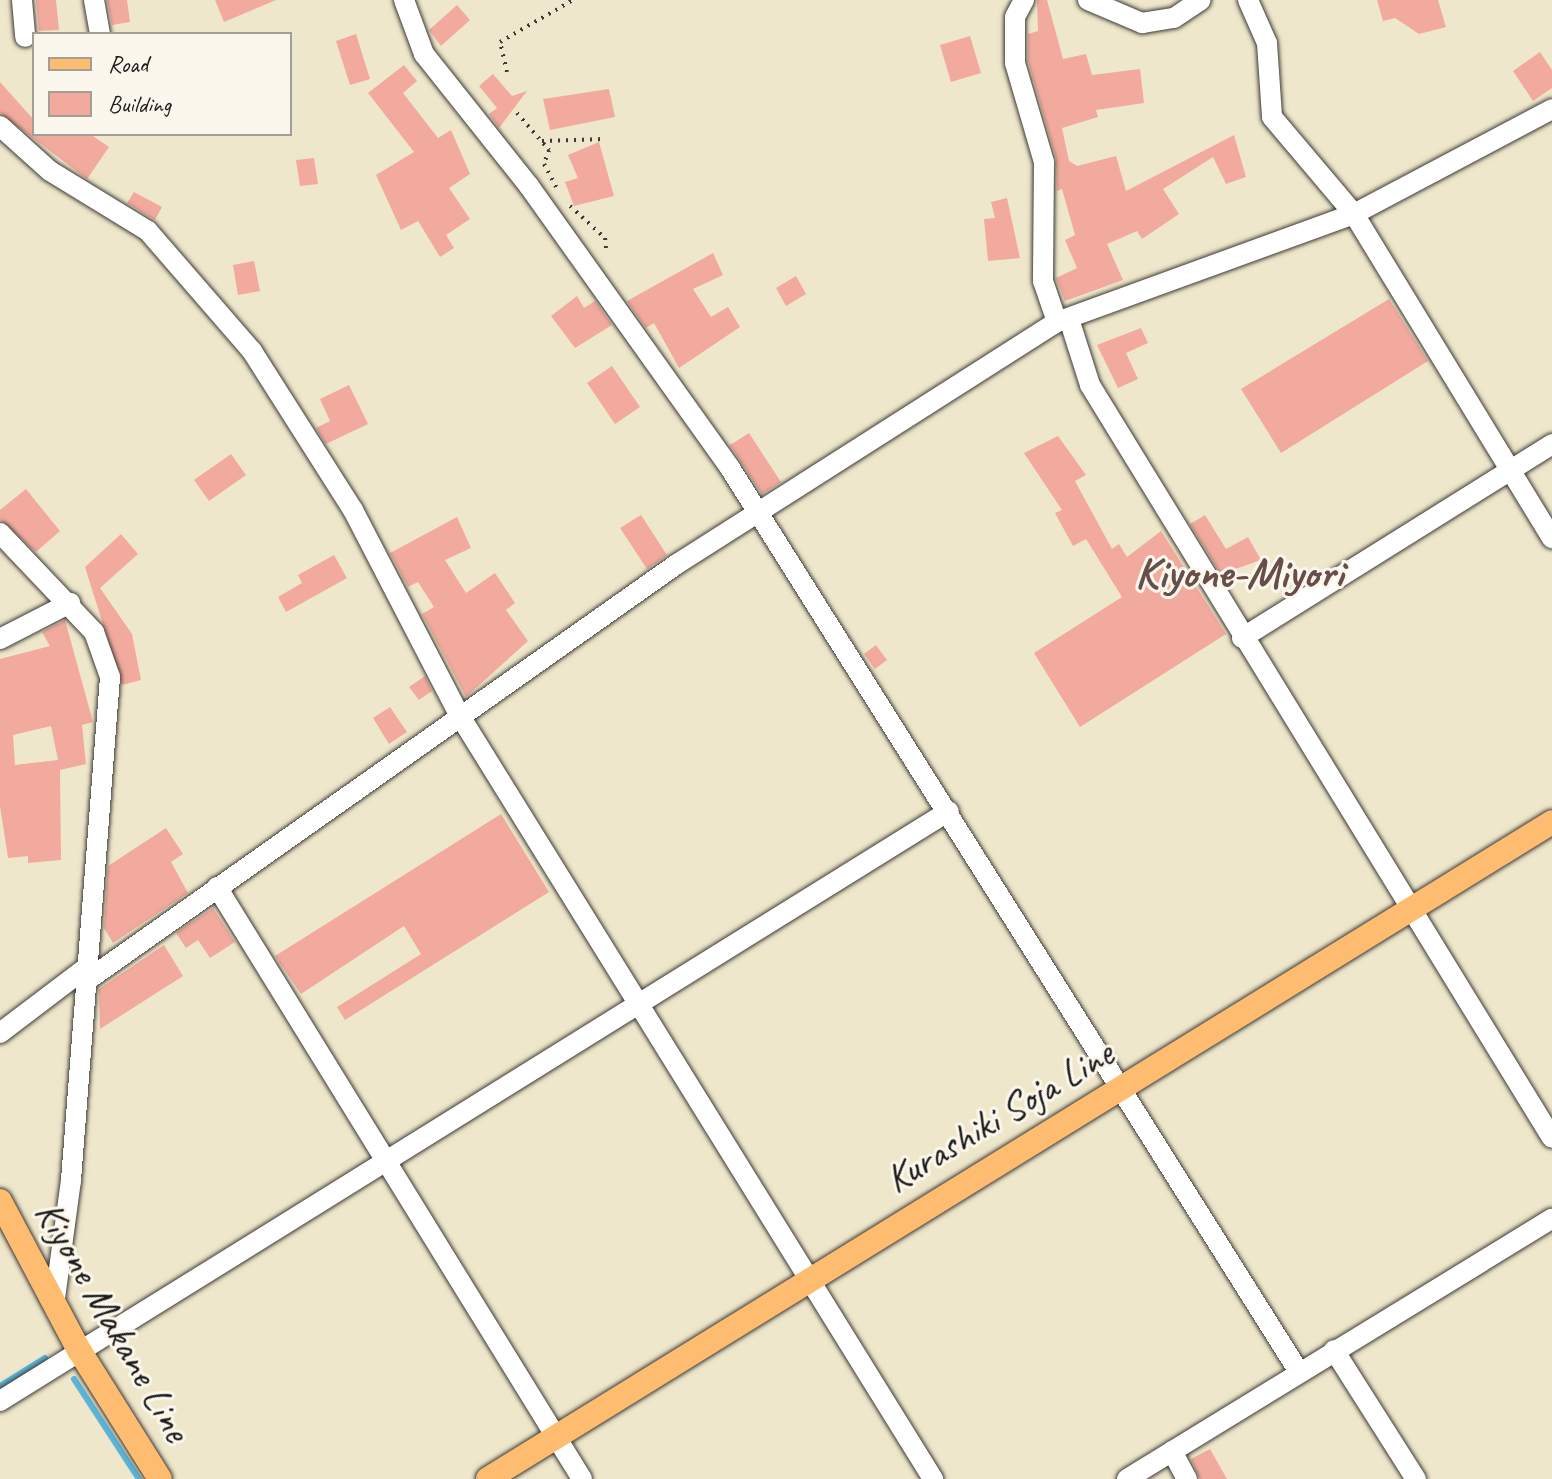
<!DOCTYPE html>
<html>
<head>
<meta charset="utf-8">
<style>
	body { margin:0 }
	#map { position:relative; width:1552px; height:1479px; overflow:hidden; background:#efe7cb; font-family:Caveat,sans-serif }
	div>[style] { position:absolute }
	[style*='--x'] { left:calc(var(--x)*1px); top:calc(var(--y)*1px); width:calc(var(--w)*1px); rotate:calc(var(--a)*1deg) }
	.stream>* { height:6px; margin:-3px; padding:0 3px; transform-origin:3px; border-radius:3px; background:#5cb4d9 }
	.building>* { inset:0; background:#f3aa9e }
	.path>* { height:4px; margin-top:-2px; transform-origin:0; background:repeating-linear-gradient(90deg,#3c3a36 0 2px,transparent 0 8px) }
	.roads { filter:drop-shadow(0 0 2px #3c3a36) drop-shadow(0 0 2px #3c3a36) }
	.minor>* { height:20px; margin:-10px; padding:0 10px; transform-origin:10px; border-radius:10px; background:#fff }
	.major>* { height:24px; margin:-12px; padding:0 12px; transform-origin:12px; border-radius:12px; background:#febc70 }
	span { translate:-50% -50%; white-space:nowrap; text-align:center; line-height:1.15; -webkit-text-stroke:6px #fbf7ec; paint-order:stroke }
	.street-label { font-size:40px; color:#1c1c1c }
	.quarter-label { font-size:44px; color:#674e4a; font-weight:700 }
	.legend { position:absolute; left:32px; top:32px; width:260px; height:104px; box-sizing:border-box; background:#fbf7ec; border:2px solid #a29f99; margin:0; padding:10px 14px; list-style:none; font-size:24px; color:#1c1c1c }
	.legend li { display:flex; align-items:center; gap:16px; height:40px }
	.legend b { width:40px; border:2px solid #a29f99 }
</style>
</head>
<body>
<div id="map">
	<div class="stream">
		<i style="--x:74;--y:1379;--w:119;--a:57"></i>
		<i style="--x:0;--y:1386;--w:53;--a:-31.9"></i>
	</div>
	<div class="building">
		<i style="clip-path:polygon(36px 0,56px 0,59px 30px,39px 31px)"></i>
		<i style="clip-path:polygon(107px 0,127px 0,130px 22px,112px 25px)"></i>
		<i style="clip-path:polygon(215px 0,276px 0,224px 22px)"></i>
		<i style="clip-path:polygon(1037px 0,1047px 0,1063px 59px,1086px 54px,1092px 75px,1140px 69px,1144px 103px,1096px 110px,1098px 117px,1062px 128px,1069px 161px,1077px 166px,1116px 156px,1126px 191px,1234px 135px,1246px 177px,1226px 184px,1213px 157px,1163px 189px,1179px 214px,1142px 239px,1137px 231px,1107px 244px,1123px 280px,1065px 301px,1056px 278px,1077px 268px,1065px 240px,1075px 235px,1062px 189px,1057px 191px,1056px 158px,1028px 61px,1028px 34px,1038px 31px)"></i>
		<i style="clip-path:polygon(1377px 0,1438px 0,1446px 27px,1419px 34px,1395px 18px,1383px 21px)"></i>
		<i style="clip-path:polygon(457px 5px,470px 20px,441px 46px,429px 30px)"></i>
		<i style="clip-path:polygon(356px 34px,370px 79px,350px 85px,336px 41px)"></i>
		<i style="clip-path:polygon(970px 36px,981px 73px,951px 82px,940px 45px)"></i>
		<i style="clip-path:polygon(1540px 52px,1552px 70px,1552px 88px,1533px 101px,1513px 71px)"></i>
		<i style="clip-path:polygon(404px 65px,417px 81px,403px 93px,438px 138px,451px 130px,470px 174px,449px 188px,470px 219px,446px 235px,454px 248px,440px 257px,418px 221px,401px 230px,376px 175px,414px 152px,368px 93px)"></i>
		<i style="clip-path:polygon(493px 74px,512px 96px,527px 91px,499px 128px,489px 114px,497px 108px,479px 86px)"></i>
		<i style="clip-path:polygon(0 82px,34px 120px,34px 134px,90px 134px,109px 147px,87px 179px,0 113px)"></i>
		<i style="clip-path:polygon(609px 89px,615px 117px,550px 130px,543px 99px)"></i>
		<i style="clip-path:polygon(599px 142px,614px 196px,574px 206px,565px 182px,578px 178px,568px 155px)"></i>
		<i style="clip-path:polygon(314px 158px,318px 184px,300px 186px,296px 160px)"></i>
		<i style="clip-path:polygon(134px 192px,162px 207px,155px 220px,127px 203px)"></i>
		<i style="clip-path:polygon(1007px 198px,1020px 258px,988px 261px,984px 219px,995px 218px,991px 202px)"></i>
		<i style="clip-path:polygon(713px 253px,723px 275px,693px 289px,711px 317px,728px 307px,740px 327px,679px 368px,654px 323px,646px 328px,627px 301px)"></i>
		<i style="clip-path:polygon(254px 261px,260px 291px,238px 295px,233px 265px)"></i>
		<i style="clip-path:polygon(796px 276px,806px 294px,786px 306px,776px 288px)"></i>
		<i style="clip-path:polygon(577px 296px,584px 308px,595px 301px,612px 325px,575px 348px,551px 316px)"></i>
		<i style="clip-path:polygon(1389px 299px,1428px 361px,1281px 453px,1241px 389px)"></i>
		<i style="clip-path:polygon(1141px 328px,1148px 343px,1126px 353px,1138px 379px,1118px 388px,1097px 345px)"></i>
		<i style="clip-path:polygon(612px 366px,640px 407px,615px 424px,587px 383px)"></i>
		<i style="clip-path:polygon(349px 385px,368px 424px,326px 444px,316px 428px,330px 421px,320px 399px)"></i>
		<i style="clip-path:polygon(749px 433px,781px 482px,762px 494px,730px 445px)"></i>
		<i style="clip-path:polygon(1058px 436px,1086px 475px,1075px 481px,1112px 549px,1119px 544px,1127px 557px,1161px 531px,1226px 634px,1080px 727px,1034px 653px,1122px 597px,1086px 539px,1073px 546px,1055px 513px,1062px 510px,1024px 453px)"></i>
		<i style="clip-path:polygon(231px 454px,246px 475px,209px 501px,194px 480px)"></i>
		<i style="clip-path:polygon(26px 489px,60px 531px,36px 552px,0 519px,0 510px)"></i>
		<i style="clip-path:polygon(641px 515px,667px 555px,647px 569px,620px 528px)"></i>
		<i style="clip-path:polygon(1205px 515px,1226px 549px,1248px 537px,1261px 560px,1221px 574px,1190px 524px)"></i>
		<i style="clip-path:polygon(457px 517px,471px 548px,445px 560px,466px 593px,495px 573px,515px 603px,506px 610px,528px 641px,466px 697px,422px 614px,434px 607px,418px 582px,408px 587px,390px 553px)"></i>
		<i style="clip-path:polygon(121px 534px,138px 554px,100px 588px,132px 634px,141px 680px,122px 685px,85px 567px)"></i>
		<i style="clip-path:polygon(334px 555px,347px 578px,286px 612px,278px 597px,302px 583px,298px 575px)"></i>
		<i style="clip-path:polygon(evenodd,65px 620px,93px 722px,82px 725px,86px 764px,60px 770px,61px 860px,28px 863px,28px 856px,8px 858px,0 806px,0 659px,50px 646px,42px 632px,65px 620px,51px 726px,58px 760px,15px 765px,13px 735px,51px 726px)"></i>
		<i style="clip-path:polygon(876px 645px,887px 660px,875px 669px,864px 654px)"></i>
		<i style="clip-path:polygon(425px 676px,432px 691px,419px 700px,409px 687px)"></i>
		<i style="clip-path:polygon(390px 707px,407px 732px,389px 744px,373px 718px)"></i>
		<i style="clip-path:polygon(501px 814px,549px 892px,345px 1020px,337px 1007px,421px 954px,404px 926px,301px 994px,275px 956px)"></i>
		<i style="clip-path:polygon(166px 828px,183px 854px,171px 862px,188px 893px,113px 943px,104px 928px,108px 866px)"></i>
		<i style="clip-path:polygon(213px 908px,235px 942px,210px 958px,198px 940px,186px 948px,176px 933px)"></i>
		<i style="clip-path:polygon(164px 945px,183px 976px,100px 1029px,99px 989px)"></i>
		<i style="clip-path:polygon(1210px 1449px,1227px 1479px,1200px 1479px,1191px 1459px)"></i>
	</div>
	<div class="path">
		<i style="--x:507;--y:72;--w:31;--a:-103"></i>
		<i style="--x:500;--y:42;--w:84;--a:-29.9"></i>
		<i style="--x:517;--y:113;--w:49;--a:49.1"></i>
		<i style="--x:549;--y:150;--w:15;--a:110"></i>
		<i style="--x:542;--y:141;--w:64;--a:-1.8"></i>
		<i style="--x:544;--y:164;--w:30;--a:62"></i>
		<i style="--x:570;--y:206;--w:47;--a:42.4"></i>
		<i style="--x:605;--y:238;--w:10;--a:84"></i>
	</div>
	<div class="roads">
		<div class="minor">
			<i style="--x:22;--y:0;--w:37;--a:85"></i>
			<i style="--x:94;--y:0;--w:35;--a:80"></i>
			<i style="--x:404;--y:0;--w:58;--a:69.7"></i>
			<i style="--x:424;--y:54;--w:169;--a:51.5"></i>
			<i style="--x:529;--y:186;--w:346;--a:54.5"></i>
			<i style="--x:730;--y:468;--w:1068;--a:57.81"></i>
			<i style="--x:1024;--y:0;--w:19;--a:118"></i>
			<i style="--x:1015;--y:17;--w:46;--a:90"></i>
			<i style="--x:1015;--y:63;--w:103;--a:73.7"></i>
			<i style="--x:1044;--y:162;--w:119;--a:90.5"></i>
			<i style="--x:1043;--y:281;--w:43;--a:71.1"></i>
			<i style="--x:1088;--y:0;--w:59;--a:23.1"></i>
			<i style="--x:1142;--y:23;--w:32;--a:-9"></i>
			<i style="--x:1174;--y:18;--w:32;--a:-34"></i>
			<i style="--x:1248;--y:0;--w:47;--a:66.2"></i>
			<i style="--x:1267;--y:43;--w:74;--a:86.1"></i>
			<i style="--x:1272;--y:117;--w:127;--a:49.8"></i>
			<i style="--x:1354;--y:214;--w:380;--a:58.6"></i>
			<i style="--x:0;--y:126;--w:67;--a:42"></i>
			<i style="--x:50;--y:171;--w:115;--a:31.5"></i>
			<i style="--x:148;--y:231;--w:159;--a:49.1"></i>
			<i style="--x:252;--y:351;--w:188;--a:57.6"></i>
			<i style="--x:353;--y:510;--w:232;--a:62.6"></i>
			<i style="--x:460;--y:716;--w:898;--a:58.2"></i>
			<i style="--x:1069;--y:319;--w:69;--a:72.3"></i>
			<i style="--x:1090;--y:385;--w:883;--a:58.47"></i>
			<i style="--x:0;--y:533;--w:137;--a:46.5"></i>
			<i style="--x:94;--y:632;--w:48;--a:70.4"></i>
			<i style="--x:110;--y:677;--w:505;--a:94.43"></i>
			<i style="--x:71;--y:1180;--w:126;--a:97.7"></i>
			<i style="--x:1242;--y:638;--w:366;--a:-32"></i>
			<i style="--x:0;--y:639;--w:79;--a:-27.2"></i>
			<i style="--x:217;--y:887;--w:695;--a:58.34"></i>
			<i style="--x:86;--y:981;--w:723;--a:-35.21"></i>
			<i style="--x:677;--y:564;--w:451;--a:-32.5"></i>
			<i style="--x:1057;--y:322;--w:316;--a:-20"></i>
			<i style="--x:1354;--y:214;--w:224;--a:-27.9"></i>
			<i style="--x:0;--y:1033;--w:109;--a:-37.2"></i>
			<i style="--x:1334;--y:1350;--w:153;--a:57.6"></i>
			<i style="--x:0;--y:1401;--w:1117;--a:-31.87"></i>
			<i style="--x:1172;--y:1451;--w:32;--a:62"></i>
			<i style="--x:1127;--y:1479;--w:498;--a:-31.5"></i>
		</div>
		<div class="major">
			<i style="--x:0;--y:1201;--w:169;--a:62.1"></i>
			<i style="--x:79;--y:1350;--w:152;--a:57.9"></i>
			<i style="--x:488;--y:1479;--w:1250;--a:-31.69"></i>
		</div>
	</div>
	<div class="street-label">
		<span style="left:999px;top:1116px;rotate:-31deg">Kurashiki Soja Line</span>
		<span style="left:113px;top:1321px;rotate:60deg">Kiyone Makane Line</span>
	</div>
	<div class="quarter-label">
		<span style="left:1239px;top:573px">Kiyone-Miyori</span>
	</div>
	<ul class="legend">
	<li><b style="height:10px;background:#febc70"></b>Road</li>
	<li><b style="height:22px;background:#f3aa9e"></b>Building</li>
	</ul>
</div>
</body>
</html>
